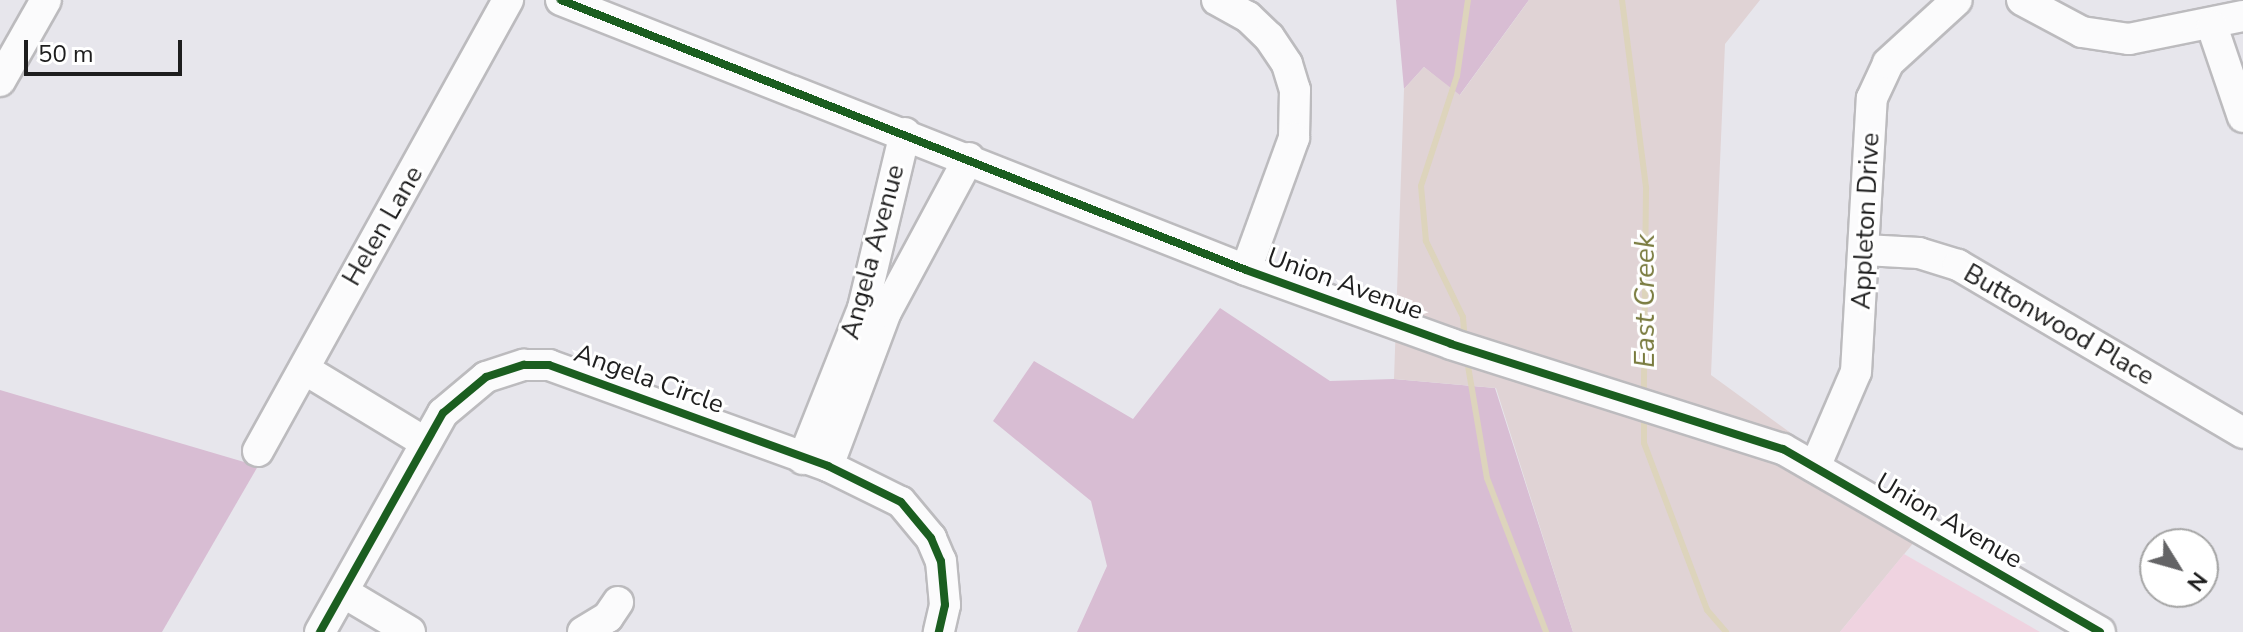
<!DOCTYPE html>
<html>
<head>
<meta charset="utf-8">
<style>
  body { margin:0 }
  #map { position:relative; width:2243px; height:632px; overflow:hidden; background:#e7e6ec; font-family:"Nunito Sans",sans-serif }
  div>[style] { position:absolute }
  .forest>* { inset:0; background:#d8bdd3 }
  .wetland>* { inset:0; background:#e0d3d5 }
  .park>* { inset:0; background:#efd3e0 }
  .stream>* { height:6px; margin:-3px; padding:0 3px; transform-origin:3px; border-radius:3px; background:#ddd4bc }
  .roads { filter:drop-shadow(2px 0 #bcbbbe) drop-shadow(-2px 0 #bcbbbe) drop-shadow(0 2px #bcbbbe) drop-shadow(0 -2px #bcbbbe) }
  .minor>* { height:30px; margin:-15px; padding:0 15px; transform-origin:15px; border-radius:15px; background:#fbfbfc }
  .cycleway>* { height:8px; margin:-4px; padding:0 4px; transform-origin:4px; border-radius:4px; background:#1b5e20 }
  span { translate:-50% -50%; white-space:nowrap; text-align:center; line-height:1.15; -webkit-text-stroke:6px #fff; paint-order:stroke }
  .street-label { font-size:26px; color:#1e1e1e }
  .water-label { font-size:28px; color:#787a3d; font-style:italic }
  .north { position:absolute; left:2139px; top:528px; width:80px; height:80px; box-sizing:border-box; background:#fff; border:2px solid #a5a5a5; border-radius:50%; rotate:127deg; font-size:22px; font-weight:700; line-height:32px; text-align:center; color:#1e1e1e }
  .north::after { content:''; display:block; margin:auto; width:28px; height:36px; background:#646466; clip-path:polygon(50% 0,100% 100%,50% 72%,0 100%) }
  .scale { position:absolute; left:24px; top:40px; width:158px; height:36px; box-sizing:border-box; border:4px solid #1e1e1e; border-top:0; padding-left:10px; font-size:24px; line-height:28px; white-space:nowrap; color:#1e1e1e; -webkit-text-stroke:6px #fff; paint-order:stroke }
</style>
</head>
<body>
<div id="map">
  <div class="forest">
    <i style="clip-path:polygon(1396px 0,1529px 0,1459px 96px,1424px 67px,1404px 89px)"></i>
    <i style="clip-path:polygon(1220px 308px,1330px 381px,1394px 379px,1495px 388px,1573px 632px,1077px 632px,1107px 566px,1091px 501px,993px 421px,1034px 361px,1133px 419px)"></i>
    <i style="clip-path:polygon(0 390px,258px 466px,162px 632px,0 632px)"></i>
  </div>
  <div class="wetland">
    <i style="clip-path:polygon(1529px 0,1760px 0,1725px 44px,1711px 375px,1924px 530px,1840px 632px,1573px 632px,1496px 388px,1394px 379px,1404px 89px,1424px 67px,1460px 95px)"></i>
  </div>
  <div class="park">
    <i style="clip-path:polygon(1904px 554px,2040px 632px,1840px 632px)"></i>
  </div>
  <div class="stream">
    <i style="left:1622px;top:0;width:190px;rotate:82.7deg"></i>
    <i style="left:1646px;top:188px;width:207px;rotate:90.6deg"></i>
    <i style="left:1465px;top:341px;width:24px;rotate:-95deg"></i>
    <i style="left:1463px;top:317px;width:85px;rotate:-116deg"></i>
    <i style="left:1426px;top:241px;width:55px;rotate:-95.2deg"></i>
    <i style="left:1421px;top:186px;width:116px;rotate:-71.9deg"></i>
    <i style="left:1457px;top:76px;width:77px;rotate:-81.8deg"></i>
    <i style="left:1467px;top:360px;width:120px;rotate:80.4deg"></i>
    <i style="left:1487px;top:478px;width:165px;rotate:69deg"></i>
    <i style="left:1644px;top:414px;width:29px;rotate:90deg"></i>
    <i style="left:1644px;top:443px;width:178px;rotate:69.3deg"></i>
    <i style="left:1707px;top:610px;width:29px;rotate:49deg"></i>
  </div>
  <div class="roads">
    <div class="minor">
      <i style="left:561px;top:0;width:736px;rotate:21.51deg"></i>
      <i style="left:1246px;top:270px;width:218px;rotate:19.8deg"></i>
      <i style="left:1451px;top:344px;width:348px;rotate:17.6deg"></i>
      <i style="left:1783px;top:449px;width:366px;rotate:30deg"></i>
      <i style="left:1217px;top:0;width:35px;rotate:29deg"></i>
      <i style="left:1248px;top:17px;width:29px;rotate:44deg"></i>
      <i style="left:1269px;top:37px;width:32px;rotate:56deg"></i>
      <i style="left:1287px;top:64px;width:27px;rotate:73deg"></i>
      <i style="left:1295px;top:90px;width:48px;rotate:91.2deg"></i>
      <i style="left:1294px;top:138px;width:140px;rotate:110deg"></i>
      <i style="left:2022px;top:0;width:68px;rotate:28.1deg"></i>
      <i style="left:2082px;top:32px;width:48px;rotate:8.5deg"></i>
      <i style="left:2129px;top:39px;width:116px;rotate:-11.4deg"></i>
      <i style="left:2212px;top:26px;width:96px;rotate:71.2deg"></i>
      <i style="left:0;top:81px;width:93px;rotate:-60.4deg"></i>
      <i style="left:1865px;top:250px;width:54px;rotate:3.2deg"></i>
      <i style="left:1919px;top:253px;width:41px;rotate:17.1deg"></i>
      <i style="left:1958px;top:265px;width:331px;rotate:30.5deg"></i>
      <i style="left:304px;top:369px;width:139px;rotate:31.2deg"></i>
      <i style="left:258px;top:451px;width:516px;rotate:-61deg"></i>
      <i style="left:803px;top:459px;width:162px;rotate:-68.3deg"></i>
      <i style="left:863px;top:308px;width:180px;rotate:-76.5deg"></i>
      <i style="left:828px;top:466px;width:165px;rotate:-69.4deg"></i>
      <i style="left:886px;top:312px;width:175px;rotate:-61.7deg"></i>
      <i style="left:1815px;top:467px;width:103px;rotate:-66.7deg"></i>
      <i style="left:1856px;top:372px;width:274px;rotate:-86.7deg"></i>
      <i style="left:1872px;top:98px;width:38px;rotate:-65deg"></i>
      <i style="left:1888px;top:63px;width:93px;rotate:-42.4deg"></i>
      <i style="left:343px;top:592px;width:78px;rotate:30.8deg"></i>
      <i style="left:320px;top:632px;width:251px;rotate:-60.7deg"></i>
      <i style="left:443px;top:413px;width:56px;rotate:-39.9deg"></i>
      <i style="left:486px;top:377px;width:40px;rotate:-18deg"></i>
      <i style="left:524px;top:365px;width:25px"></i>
      <i style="left:549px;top:365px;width:297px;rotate:19.9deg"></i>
      <i style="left:828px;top:466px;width:81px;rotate:26.3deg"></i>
      <i style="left:901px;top:502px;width:47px;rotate:50.2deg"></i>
      <i style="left:931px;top:538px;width:25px;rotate:67deg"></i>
      <i style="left:941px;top:561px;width:44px;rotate:84.8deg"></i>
      <i style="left:945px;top:605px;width:28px;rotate:103deg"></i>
      <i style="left:583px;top:632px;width:29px;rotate:-31deg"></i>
      <i style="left:608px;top:617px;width:18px;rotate:-56deg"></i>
    </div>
  </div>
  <div class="cycleway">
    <i style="left:561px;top:0;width:736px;rotate:21.51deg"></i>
    <i style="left:1246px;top:270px;width:218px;rotate:19.8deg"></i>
    <i style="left:1451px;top:344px;width:348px;rotate:17.6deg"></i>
    <i style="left:1783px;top:449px;width:366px;rotate:30deg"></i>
    <i style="left:320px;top:632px;width:251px;rotate:-60.7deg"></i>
    <i style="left:443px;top:413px;width:56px;rotate:-39.9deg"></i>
    <i style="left:486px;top:377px;width:40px;rotate:-18deg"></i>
    <i style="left:524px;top:365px;width:25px"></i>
    <i style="left:549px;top:365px;width:297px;rotate:19.9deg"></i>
    <i style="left:828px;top:466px;width:81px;rotate:26.3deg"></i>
    <i style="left:901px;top:502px;width:47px;rotate:50.2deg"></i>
    <i style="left:931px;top:538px;width:25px;rotate:67deg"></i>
    <i style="left:941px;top:561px;width:44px;rotate:84.8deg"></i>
    <i style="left:945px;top:605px;width:28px;rotate:103deg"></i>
  </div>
  <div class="street-label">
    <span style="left:1866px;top:221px;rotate:-87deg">Appleton Drive</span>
    <span style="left:383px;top:226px;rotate:-60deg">Helen Lane</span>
    <span style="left:873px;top:252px;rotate:-75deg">Angela Avenue</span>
    <span style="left:1345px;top:284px;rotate:20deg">Union Avenue</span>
    <span style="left:2059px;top:325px;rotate:30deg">Buttonwood Place</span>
    <span style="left:649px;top:379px;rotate:20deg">Angela Circle</span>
    <span style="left:1949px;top:521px;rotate:30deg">Union Avenue</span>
  </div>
  <div class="water-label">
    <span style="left:1645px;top:301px;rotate:-90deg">East Creek</span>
  </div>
  <div class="north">N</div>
  <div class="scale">50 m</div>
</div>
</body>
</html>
